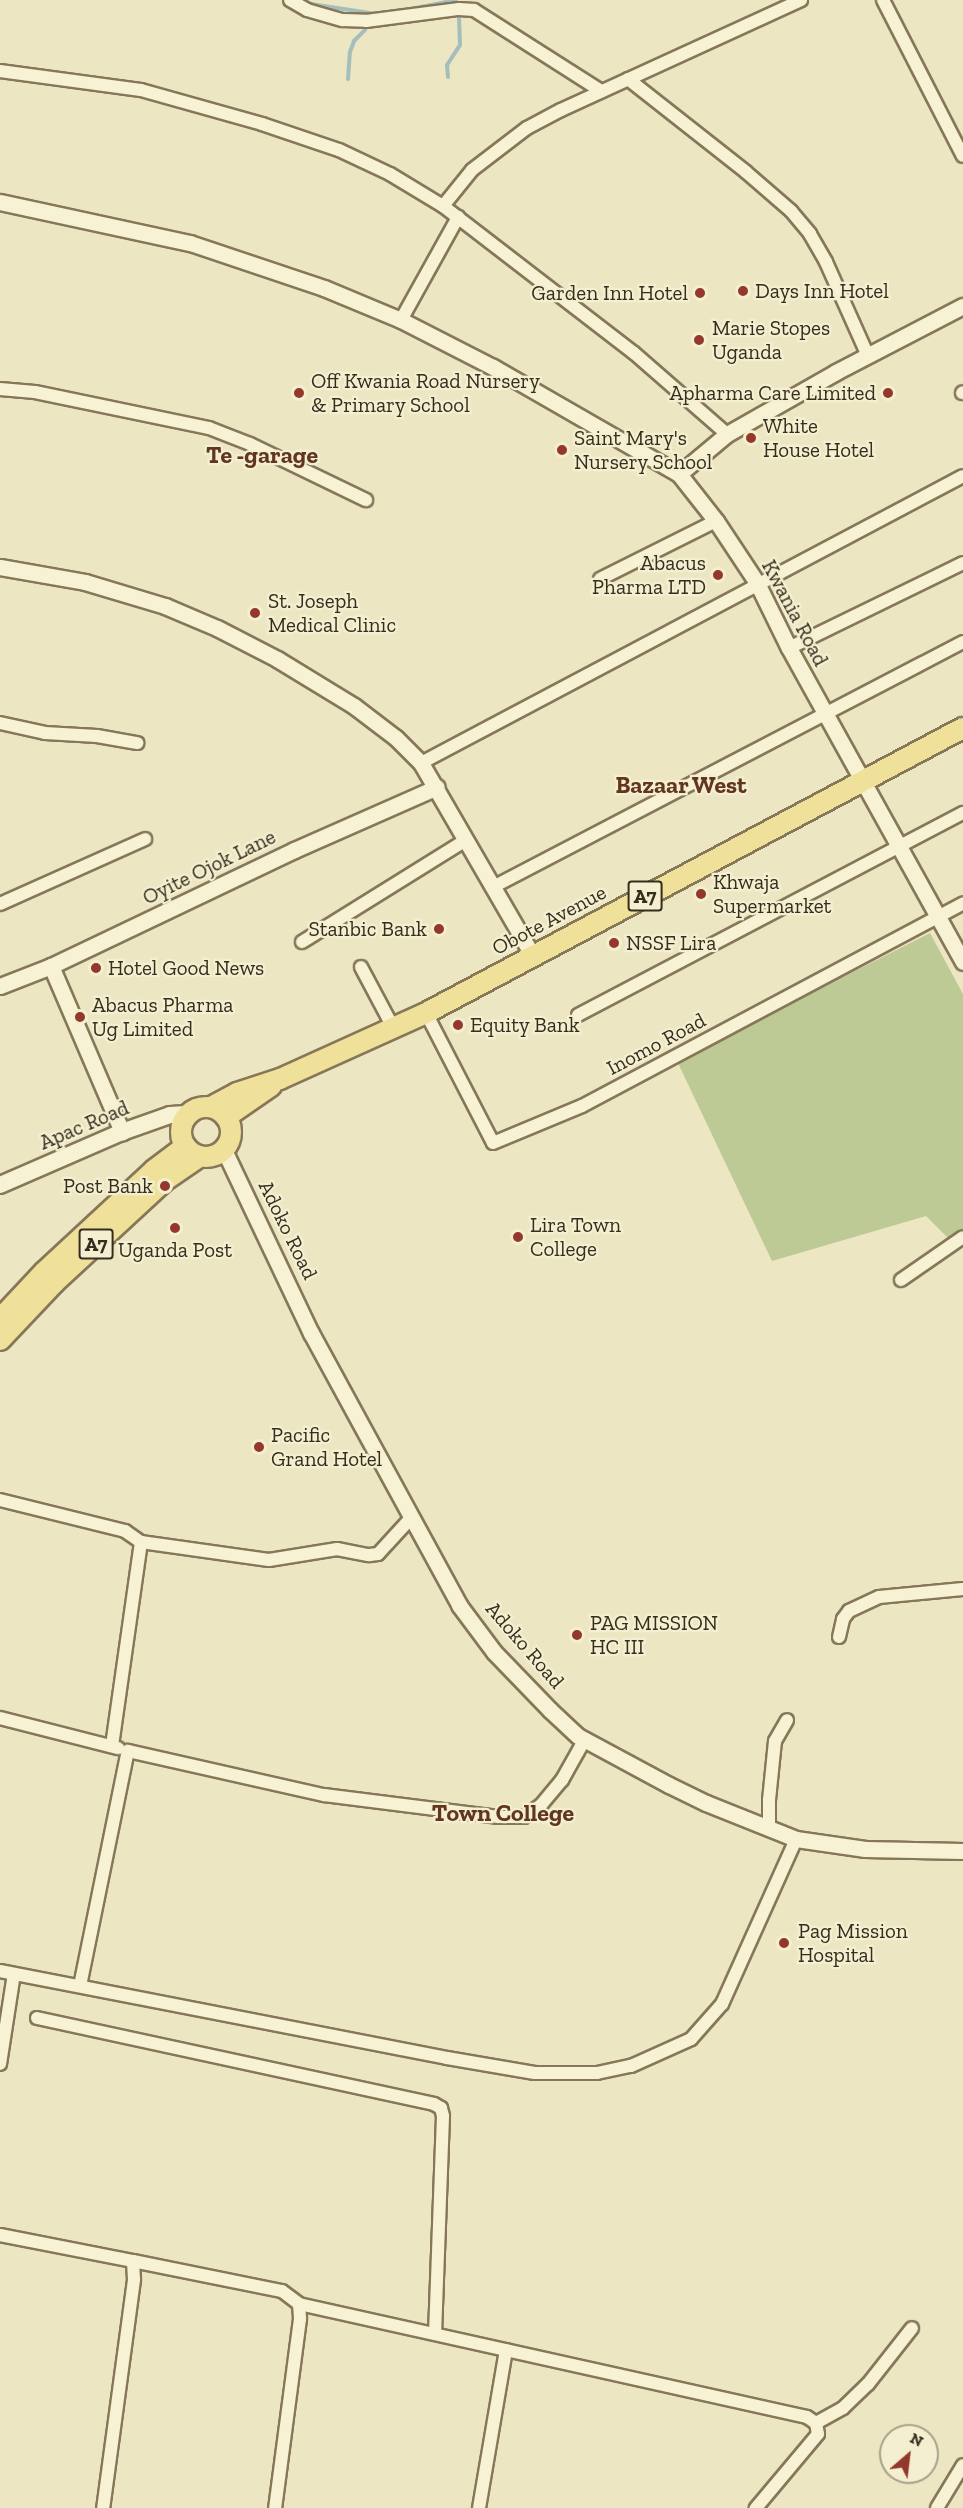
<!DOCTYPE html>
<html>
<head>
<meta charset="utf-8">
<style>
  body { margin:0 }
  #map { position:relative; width:963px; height:2508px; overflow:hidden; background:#ede6c2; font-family:"Zilla Slab",serif }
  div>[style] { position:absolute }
  .green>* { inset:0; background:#bdca96 }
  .stream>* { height:4px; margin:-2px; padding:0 2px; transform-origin:2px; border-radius:2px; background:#a4bfbb }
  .roads { filter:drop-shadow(2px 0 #867759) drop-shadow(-2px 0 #867759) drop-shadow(0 2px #867759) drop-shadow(0 -2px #867759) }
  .minor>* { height:12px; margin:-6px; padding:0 6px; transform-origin:6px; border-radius:6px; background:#f8f2d4 }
  .tertiary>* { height:15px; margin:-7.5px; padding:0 7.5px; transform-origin:7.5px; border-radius:7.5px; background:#f8f2d4 }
  .secondary>* { height:16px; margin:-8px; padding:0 8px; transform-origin:8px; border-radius:8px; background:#f8f2d4 }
  .primary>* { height:20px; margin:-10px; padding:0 10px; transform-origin:10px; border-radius:10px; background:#efe09a }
  .primary>.ring { margin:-10px; padding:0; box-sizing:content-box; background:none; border:20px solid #efe09a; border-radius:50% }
  .dots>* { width:16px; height:16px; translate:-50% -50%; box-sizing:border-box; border:3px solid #f4efd1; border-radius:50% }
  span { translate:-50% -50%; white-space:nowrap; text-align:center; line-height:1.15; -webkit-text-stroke:4.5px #f4efd1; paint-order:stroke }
  .shield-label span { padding:2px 4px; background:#f4efd1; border:2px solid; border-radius:4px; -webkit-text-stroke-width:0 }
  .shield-label { font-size:20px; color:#362d1d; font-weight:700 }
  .poi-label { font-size:21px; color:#362d1d }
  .left { translate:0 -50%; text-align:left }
  .right { translate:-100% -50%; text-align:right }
  .street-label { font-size:21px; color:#362d1d }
  .quarter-label { font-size:24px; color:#61351e; font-weight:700 }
  .north { position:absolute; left:879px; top:2424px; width:60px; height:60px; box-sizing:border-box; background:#f4efd1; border:2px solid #a8a189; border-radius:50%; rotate:28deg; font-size:16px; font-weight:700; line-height:24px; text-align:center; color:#362d1d }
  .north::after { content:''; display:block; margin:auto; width:21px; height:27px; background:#93382b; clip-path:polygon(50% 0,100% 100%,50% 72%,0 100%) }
</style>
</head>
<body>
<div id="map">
  <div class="green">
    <i style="clip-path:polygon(930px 933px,963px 994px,963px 1234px,952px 1242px,926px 1216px,772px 1261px,677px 1061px)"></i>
  </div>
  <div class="stream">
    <i style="left:311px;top:4px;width:66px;rotate:8.7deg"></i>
    <i style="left:401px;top:11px;width:56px;rotate:-11.3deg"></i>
    <i style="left:448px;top:77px;width:12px;rotate:-95deg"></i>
    <i style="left:447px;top:65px;width:24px;rotate:-57deg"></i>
    <i style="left:460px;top:45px;width:29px;rotate:-92deg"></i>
    <i style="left:348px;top:79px;width:27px;rotate:-86deg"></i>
    <i style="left:350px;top:52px;width:12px;rotate:-70deg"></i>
    <i style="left:354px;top:41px;width:16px;rotate:-45deg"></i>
  </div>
  <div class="roads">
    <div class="minor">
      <i style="left:290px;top:0;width:20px;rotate:30deg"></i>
      <i style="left:307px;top:10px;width:37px;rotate:16deg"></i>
      <i style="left:343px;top:20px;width:23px;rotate:2deg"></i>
      <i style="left:366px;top:21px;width:94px;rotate:-7.4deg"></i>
      <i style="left:459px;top:9px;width:15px;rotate:4deg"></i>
      <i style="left:474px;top:10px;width:151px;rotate:32.5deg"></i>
      <i style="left:883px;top:0;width:175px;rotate:62.9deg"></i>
      <i style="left:0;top:71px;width:142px;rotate:7.7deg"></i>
      <i style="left:141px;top:90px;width:126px;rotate:15.7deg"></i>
      <i style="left:262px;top:124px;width:81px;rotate:18.7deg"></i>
      <i style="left:339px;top:150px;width:56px;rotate:25.2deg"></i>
      <i style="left:390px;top:174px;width:62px;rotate:31.1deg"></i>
      <i style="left:443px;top:206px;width:241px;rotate:37.6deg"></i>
      <i style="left:634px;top:353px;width:123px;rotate:41.1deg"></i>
      <i style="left:628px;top:79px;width:150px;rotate:38.2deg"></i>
      <i style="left:746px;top:172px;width:60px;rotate:40.9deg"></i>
      <i style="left:791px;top:211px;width:30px;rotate:50deg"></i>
      <i style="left:810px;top:234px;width:32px;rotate:60deg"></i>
      <i style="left:826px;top:262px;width:103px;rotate:65.9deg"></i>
      <i style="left:443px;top:206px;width:46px;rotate:-51.1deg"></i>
      <i style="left:472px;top:170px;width:69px;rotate:-37.4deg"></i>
      <i style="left:527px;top:128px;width:38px;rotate:-28deg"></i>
      <i style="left:561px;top:110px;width:264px;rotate:-24.6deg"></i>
      <i style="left:401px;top:320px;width:118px;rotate:-61deg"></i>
      <i style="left:0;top:389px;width:35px;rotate:5deg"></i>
      <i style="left:35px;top:392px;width:178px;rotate:11.7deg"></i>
      <i style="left:209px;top:428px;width:44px;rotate:21.3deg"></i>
      <i style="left:250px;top:444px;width:129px;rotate:25.8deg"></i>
      <i style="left:962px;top:393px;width:1px;rotate:-45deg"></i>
      <i style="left:600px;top:579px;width:130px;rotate:-26.6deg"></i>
      <i style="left:789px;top:648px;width:194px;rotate:-26deg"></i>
      <i style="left:0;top:723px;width:46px;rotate:12.5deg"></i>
      <i style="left:45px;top:733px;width:52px;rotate:3.3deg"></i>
      <i style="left:97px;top:736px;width:41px;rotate:9.9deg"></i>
      <i style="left:421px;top:763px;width:613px;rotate:-27.9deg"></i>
      <i style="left:493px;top:887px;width:530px;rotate:-27.53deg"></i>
      <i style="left:0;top:904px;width:159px;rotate:-24.1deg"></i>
      <i style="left:302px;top:942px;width:193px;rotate:-31.9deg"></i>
      <i style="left:361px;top:967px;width:70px;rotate:62deg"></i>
      <i style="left:426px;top:1013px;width:146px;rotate:62.7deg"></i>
      <i style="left:493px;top:1143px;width:96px;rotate:-22.6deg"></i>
      <i style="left:582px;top:1106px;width:432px;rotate:-28deg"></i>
      <i style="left:578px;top:1015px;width:435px;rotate:-27.7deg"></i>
      <i style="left:901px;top:1280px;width:75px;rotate:-34.7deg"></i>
      <i style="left:0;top:1500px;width:129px;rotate:13.9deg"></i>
      <i style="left:125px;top:1531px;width:19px;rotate:35deg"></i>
      <i style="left:141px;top:1542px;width:206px;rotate:98.1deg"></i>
      <i style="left:141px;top:1542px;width:129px;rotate:8deg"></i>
      <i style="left:269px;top:1560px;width:69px;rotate:-9.2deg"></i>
      <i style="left:337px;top:1549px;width:33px;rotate:11deg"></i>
      <i style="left:369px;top:1555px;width:9px;rotate:-6deg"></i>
      <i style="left:378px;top:1554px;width:49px;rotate:-47.5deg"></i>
      <i style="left:839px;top:1637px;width:18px;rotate:-77deg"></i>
      <i style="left:843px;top:1619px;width:10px;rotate:-53deg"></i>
      <i style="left:849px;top:1611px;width:33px;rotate:-25deg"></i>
      <i style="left:879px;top:1597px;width:84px;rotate:-5.4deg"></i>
      <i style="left:0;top:1718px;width:122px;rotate:14.3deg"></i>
      <i style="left:769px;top:1829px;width:29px;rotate:-90deg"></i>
      <i style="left:769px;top:1800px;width:59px;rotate:-84.2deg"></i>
      <i style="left:775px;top:1741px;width:24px;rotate:-60deg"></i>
      <i style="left:0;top:1971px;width:455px;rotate:11deg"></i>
      <i style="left:447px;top:2058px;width:89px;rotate:9.7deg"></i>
      <i style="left:535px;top:2073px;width:62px"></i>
      <i style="left:597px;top:2073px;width:35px;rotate:-12deg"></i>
      <i style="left:631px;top:2066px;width:66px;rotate:-24.2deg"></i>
      <i style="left:691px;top:2039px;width:47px;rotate:-48.5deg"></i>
      <i style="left:722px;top:2004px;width:181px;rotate:-65.8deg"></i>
      <i style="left:80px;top:1986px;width:240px;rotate:-78.5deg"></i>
      <i style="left:128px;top:1751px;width:201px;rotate:12.7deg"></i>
      <i style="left:324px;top:1795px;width:176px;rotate:7.2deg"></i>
      <i style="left:499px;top:1817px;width:25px"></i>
      <i style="left:524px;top:1817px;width:21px;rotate:-35deg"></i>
      <i style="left:541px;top:1805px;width:33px;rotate:-50deg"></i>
      <i style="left:562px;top:1780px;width:47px;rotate:-60.7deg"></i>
      <i style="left:37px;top:2018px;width:406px;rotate:12.2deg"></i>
      <i style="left:434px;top:2104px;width:8px;rotate:30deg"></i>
      <i style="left:441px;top:2108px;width:8px;rotate:76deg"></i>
      <i style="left:443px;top:2116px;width:218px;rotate:92.1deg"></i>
      <i style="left:0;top:2064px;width:91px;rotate:-81.2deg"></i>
      <i style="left:0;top:2235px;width:136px;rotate:11.1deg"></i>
      <i style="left:133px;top:2261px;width:19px;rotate:87deg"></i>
      <i style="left:134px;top:2280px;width:230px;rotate:97.7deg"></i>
      <i style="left:133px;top:2261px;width:152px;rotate:11.4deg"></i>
      <i style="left:282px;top:2291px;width:21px;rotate:37deg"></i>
      <i style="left:299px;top:2304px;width:15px;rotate:86deg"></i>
      <i style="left:300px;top:2319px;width:191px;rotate:97.5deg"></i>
      <i style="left:299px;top:2304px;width:520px;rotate:12.54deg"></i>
      <i style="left:807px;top:2417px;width:11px;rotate:34deg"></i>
      <i style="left:816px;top:2423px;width:11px;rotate:80deg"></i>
      <i style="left:818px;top:2434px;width:97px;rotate:130deg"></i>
      <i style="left:816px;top:2423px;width:31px;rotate:-29deg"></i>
      <i style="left:843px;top:2408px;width:35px;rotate:-44deg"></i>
      <i style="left:868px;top:2384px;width:71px;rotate:-51.8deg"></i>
      <i style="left:479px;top:2508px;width:160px;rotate:-80.3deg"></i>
      <i style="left:937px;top:2508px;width:50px;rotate:-58.8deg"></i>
    </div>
    <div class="tertiary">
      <i style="left:0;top:202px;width:194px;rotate:12.2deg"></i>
      <i style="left:190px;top:243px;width:141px;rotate:18.6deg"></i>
      <i style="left:324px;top:288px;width:83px;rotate:22.6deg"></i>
      <i style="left:401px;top:320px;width:103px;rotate:27.1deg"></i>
      <i style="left:493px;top:367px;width:215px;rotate:29.9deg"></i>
      <i style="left:679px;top:474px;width:60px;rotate:51.8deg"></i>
      <i style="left:716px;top:521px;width:74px;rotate:56.5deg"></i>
      <i style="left:757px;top:583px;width:72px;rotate:63.8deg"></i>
      <i style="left:789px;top:648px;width:359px;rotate:61deg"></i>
      <i style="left:679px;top:474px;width:62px;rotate:-39.8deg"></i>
      <i style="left:727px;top:434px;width:125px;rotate:-29.6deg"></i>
      <i style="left:836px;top:372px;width:143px;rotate:-27.5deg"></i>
      <i style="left:0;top:567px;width:86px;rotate:10deg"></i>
      <i style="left:85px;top:582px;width:84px;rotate:16.7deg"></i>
      <i style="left:165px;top:606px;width:56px;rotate:22.9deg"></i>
      <i style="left:217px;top:628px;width:68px;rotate:27.3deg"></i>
      <i style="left:277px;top:659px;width:90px;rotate:31.4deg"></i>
      <i style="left:354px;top:706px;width:53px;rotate:37.3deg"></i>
      <i style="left:396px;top:738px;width:35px;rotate:45deg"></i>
      <i style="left:421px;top:763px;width:223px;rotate:59.9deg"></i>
      <i style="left:51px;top:966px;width:181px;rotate:66.8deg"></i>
      <i style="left:0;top:986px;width:55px;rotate:-21.4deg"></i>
      <i style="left:51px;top:966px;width:269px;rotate:-25.5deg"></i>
      <i style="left:294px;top:850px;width:156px;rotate:-23.8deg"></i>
      <i style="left:224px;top:1150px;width:203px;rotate:64.6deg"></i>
      <i style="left:311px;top:1333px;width:310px;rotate:61.4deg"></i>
      <i style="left:459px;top:1605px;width:59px;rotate:53.3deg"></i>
      <i style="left:494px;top:1652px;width:81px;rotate:46deg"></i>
      <i style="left:550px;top:1710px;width:38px;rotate:43deg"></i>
      <i style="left:578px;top:1736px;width:103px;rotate:28.3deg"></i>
      <i style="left:669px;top:1785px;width:41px;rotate:25.9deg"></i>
      <i style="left:706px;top:1803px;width:97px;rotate:21.8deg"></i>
      <i style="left:796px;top:1839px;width:70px;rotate:8.2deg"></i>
      <i style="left:865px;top:1849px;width:98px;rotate:1.2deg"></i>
    </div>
    <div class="secondary">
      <i style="left:0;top:1185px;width:133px;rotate:-23.5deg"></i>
      <i style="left:122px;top:1132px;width:51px;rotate:-19.5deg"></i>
      <i style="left:170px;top:1115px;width:17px;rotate:-3deg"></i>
    </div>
    <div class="primary">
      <i class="ring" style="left:181px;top:1107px;width:30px;height:30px"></i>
      <i style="left:211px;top:1107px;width:30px;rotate:-28deg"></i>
      <i style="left:237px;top:1093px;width:45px;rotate:-18deg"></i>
      <i style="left:280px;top:1079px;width:160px;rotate:-24.3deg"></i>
      <i style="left:426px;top:1013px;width:608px;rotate:-27.96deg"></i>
      <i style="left:226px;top:1117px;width:55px;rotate:-34.6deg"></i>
      <i style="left:0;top:1319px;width:64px;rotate:-46.9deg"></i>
      <i style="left:44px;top:1272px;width:150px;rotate:-42.8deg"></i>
      <i style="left:154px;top:1170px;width:39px;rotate:-37deg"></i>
      <i style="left:0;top:1340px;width:79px;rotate:-46.5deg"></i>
      <i style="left:54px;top:1283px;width:150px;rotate:-42.8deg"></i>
      <i style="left:164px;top:1181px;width:42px;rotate:-34.4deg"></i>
    </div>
  </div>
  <div class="dots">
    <i style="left:743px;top:291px;background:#93382b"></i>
    <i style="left:700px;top:293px;background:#93382b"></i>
    <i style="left:699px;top:340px;background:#93382b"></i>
    <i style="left:299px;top:393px;background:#93382b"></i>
    <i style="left:888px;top:393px;background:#93382b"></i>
    <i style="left:751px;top:438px;background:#93382b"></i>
    <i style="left:562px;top:450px;background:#93382b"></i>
    <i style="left:718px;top:575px;background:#93382b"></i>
    <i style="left:255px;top:613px;background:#93382b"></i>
    <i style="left:701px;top:894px;background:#93382b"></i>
    <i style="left:439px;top:929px;background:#93382b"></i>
    <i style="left:614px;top:943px;background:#93382b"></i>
    <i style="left:96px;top:968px;background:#93382b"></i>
    <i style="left:80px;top:1017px;background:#93382b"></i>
    <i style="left:458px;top:1025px;background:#93382b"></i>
    <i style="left:165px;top:1186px;background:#93382b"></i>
    <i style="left:175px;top:1228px;background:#93382b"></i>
    <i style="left:518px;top:1237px;background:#93382b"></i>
    <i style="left:259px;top:1447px;background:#93382b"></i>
    <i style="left:577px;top:1635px;background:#93382b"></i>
    <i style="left:784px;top:1943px;background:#93382b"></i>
  </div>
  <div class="shield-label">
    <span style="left:645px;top:896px">A7</span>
    <span style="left:96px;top:1244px">A7</span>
  </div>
  <div class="poi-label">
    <span class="left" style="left:755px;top:291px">Days Inn Hotel</span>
    <span class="right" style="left:688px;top:293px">Garden Inn Hotel</span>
    <span class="left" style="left:712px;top:340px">Marie Stopes<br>Uganda</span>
    <span class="left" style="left:311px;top:393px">Off Kwania Road Nursery<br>&amp; Primary School</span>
    <span class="right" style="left:876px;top:393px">Apharma Care Limited</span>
    <span class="left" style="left:763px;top:438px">White<br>House Hotel</span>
    <span class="left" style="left:574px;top:450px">Saint Mary's<br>Nursery School</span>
    <span class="right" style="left:706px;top:575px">Abacus<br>Pharma LTD</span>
    <span class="left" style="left:268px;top:613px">St. Joseph<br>Medical Clinic</span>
    <span class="left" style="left:713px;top:894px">Khwaja<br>Supermarket</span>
    <span class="right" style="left:427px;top:929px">Stanbic Bank</span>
    <span class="left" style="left:626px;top:943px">NSSF Lira</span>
    <span class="left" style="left:108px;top:968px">Hotel Good News</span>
    <span class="left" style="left:92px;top:1017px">Abacus Pharma<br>Ug Limited</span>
    <span class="left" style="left:470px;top:1025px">Equity Bank</span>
    <span class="right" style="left:153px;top:1186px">Post Bank</span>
    <span class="left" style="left:530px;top:1237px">Lira Town<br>College</span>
    <span style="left:175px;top:1250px">Uganda Post</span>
    <span class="left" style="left:271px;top:1447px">Pacific<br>Grand Hotel</span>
    <span class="left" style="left:590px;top:1635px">PAG MISSION<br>HC III</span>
    <span class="left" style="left:798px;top:1943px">Pag Mission<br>Hospital</span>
  </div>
  <div class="street-label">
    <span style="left:795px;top:613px;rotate:62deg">Kwania Road</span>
    <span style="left:209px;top:867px;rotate:-26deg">Oyite Ojok Lane</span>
    <span style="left:549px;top:920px;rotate:-28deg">Obote Avenue</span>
    <span style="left:656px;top:1044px;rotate:-28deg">Inomo Road</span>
    <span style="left:84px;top:1125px;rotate:-23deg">Apac Road</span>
    <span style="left:288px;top:1230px;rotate:64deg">Adoko Road</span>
    <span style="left:525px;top:1645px;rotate:49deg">Adoko Road</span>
  </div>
  <div class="quarter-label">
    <span style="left:262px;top:455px">Te -garage</span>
    <span style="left:681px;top:785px">Bazaar West</span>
    <span style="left:503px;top:1813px">Town College</span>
  </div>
  <div class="north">N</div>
</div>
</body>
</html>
